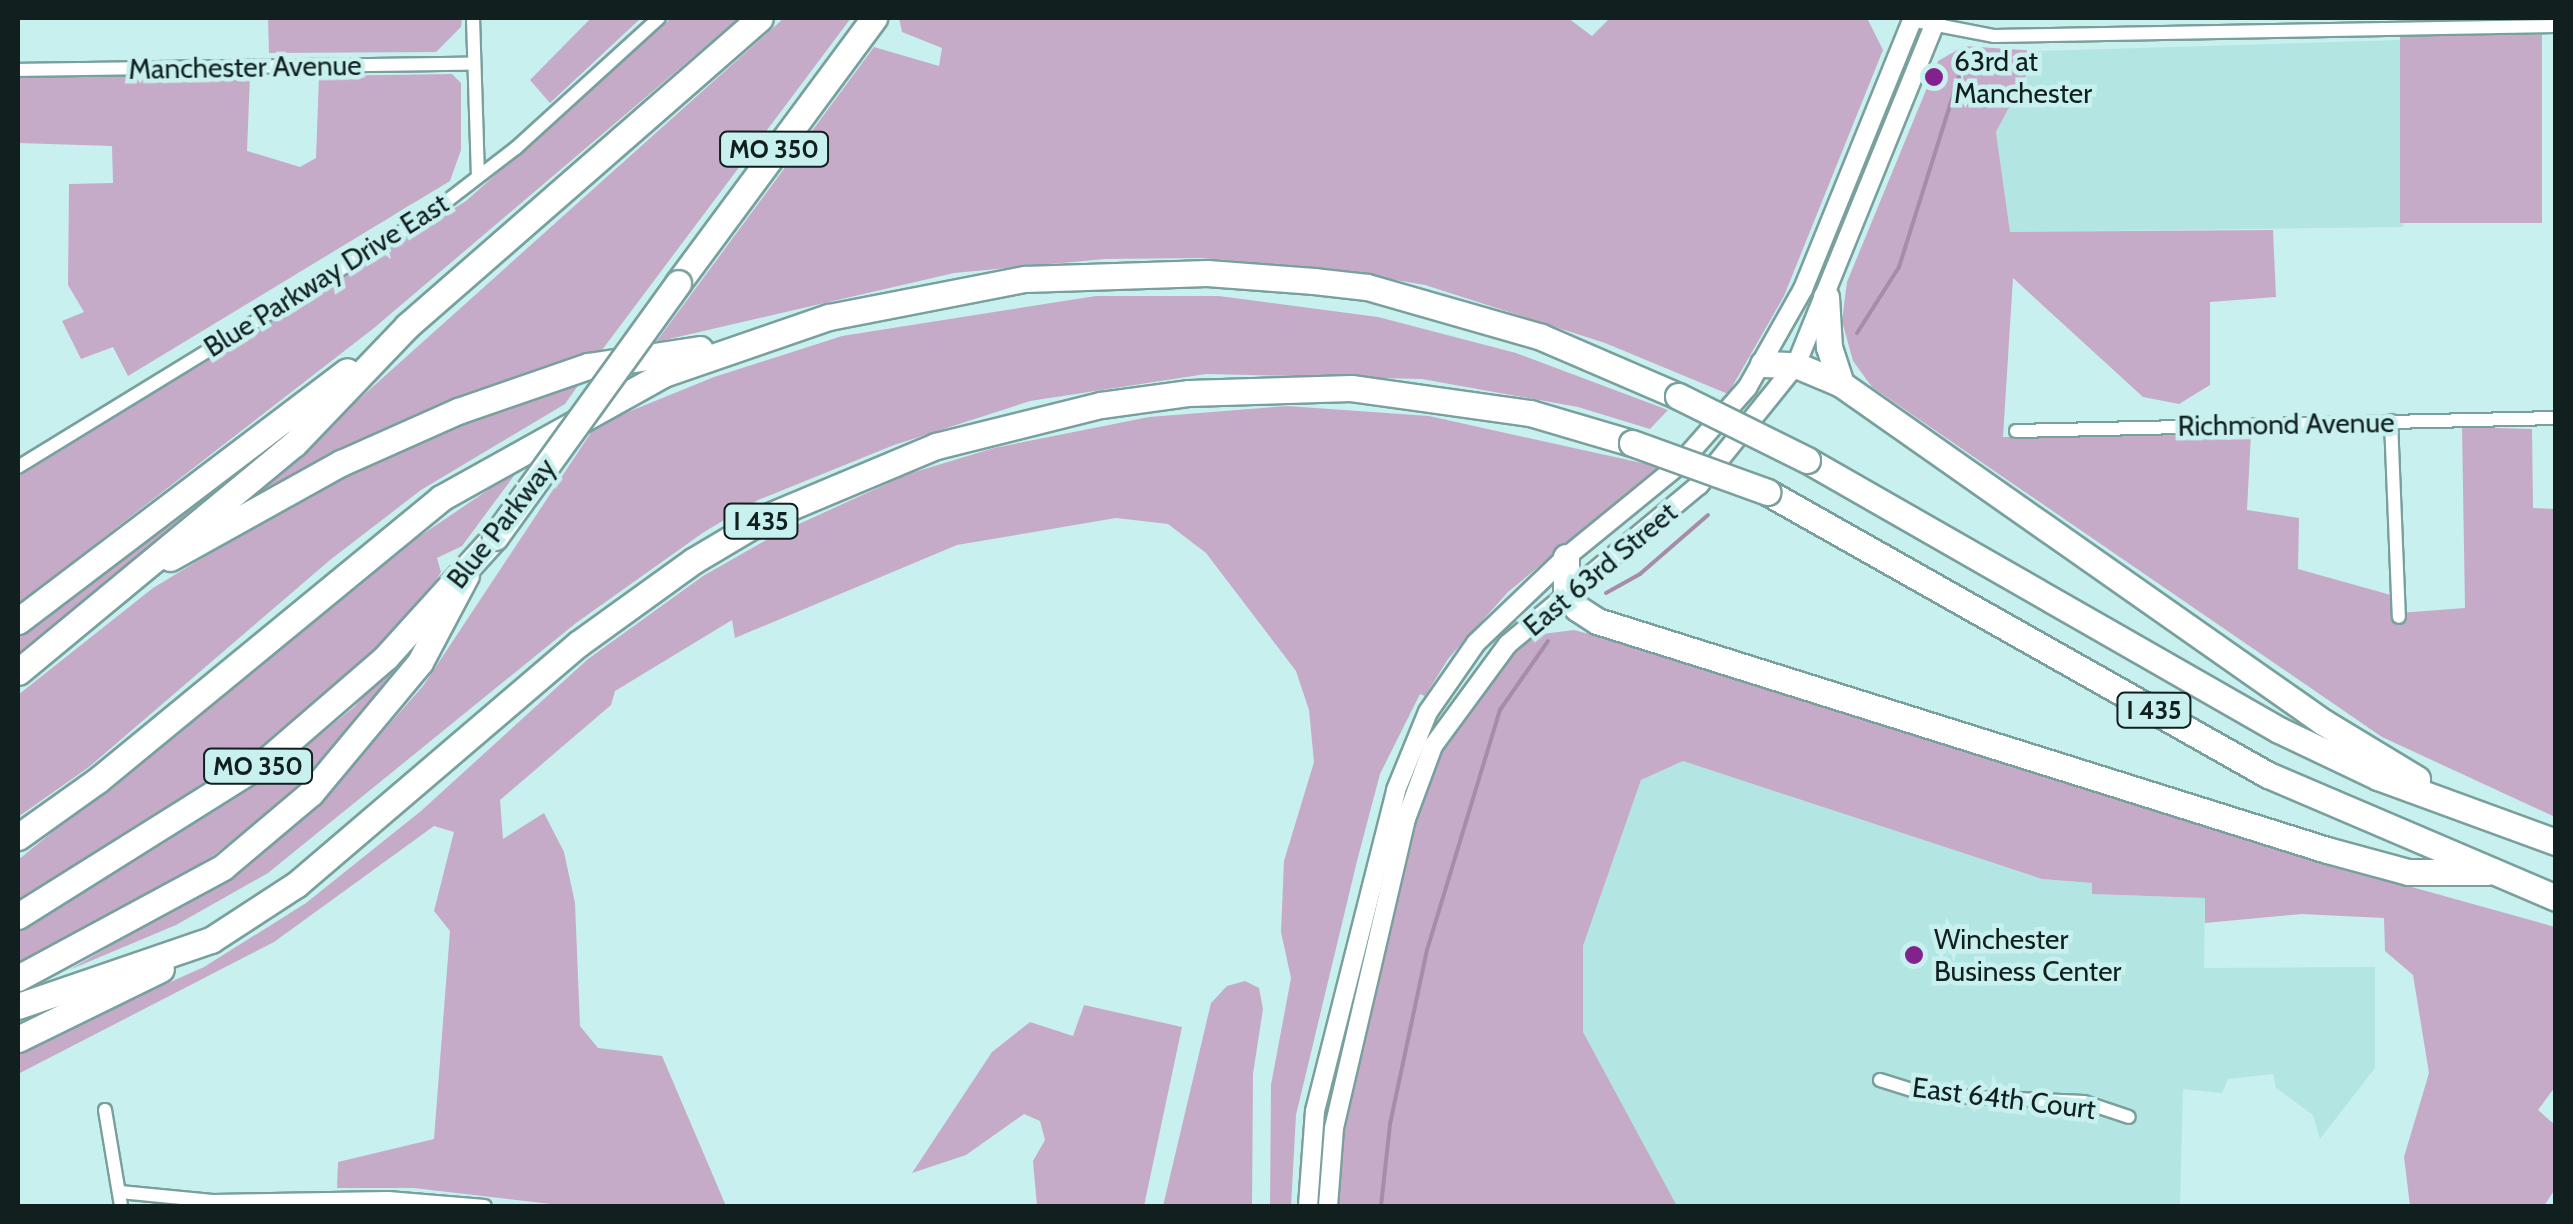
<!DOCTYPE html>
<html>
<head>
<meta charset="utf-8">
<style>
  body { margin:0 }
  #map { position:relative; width:2573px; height:1224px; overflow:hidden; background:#c8f0ee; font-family:Cabin,sans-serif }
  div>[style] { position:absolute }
  .built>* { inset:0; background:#b3e6e3 }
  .green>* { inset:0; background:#c6abc8; transform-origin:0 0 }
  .stream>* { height:4px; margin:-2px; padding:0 2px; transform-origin:2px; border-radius:2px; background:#a68ca9 }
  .roads { filter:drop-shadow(2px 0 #79a09d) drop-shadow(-2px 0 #79a09d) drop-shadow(0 2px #79a09d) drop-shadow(0 -2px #79a09d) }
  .street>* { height:12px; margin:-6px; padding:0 6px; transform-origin:6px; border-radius:6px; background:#fff }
  .secondary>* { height:18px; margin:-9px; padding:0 9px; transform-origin:9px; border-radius:9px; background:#fff }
  .highway>* { height:25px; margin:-12.5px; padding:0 12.5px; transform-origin:12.5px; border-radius:12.5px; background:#fff }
  .bridges { filter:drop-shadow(2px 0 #79a09d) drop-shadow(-2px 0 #79a09d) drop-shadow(0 2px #79a09d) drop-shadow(0 -2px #79a09d) }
  .highway-bridge>* { height:25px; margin:-12.5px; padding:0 12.5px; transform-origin:12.5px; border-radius:12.5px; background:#fff }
  .dots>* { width:28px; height:28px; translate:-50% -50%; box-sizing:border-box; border:5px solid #c8f0ee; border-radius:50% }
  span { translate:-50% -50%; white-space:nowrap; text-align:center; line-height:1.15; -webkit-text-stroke:9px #c8f0ee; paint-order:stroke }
  .shield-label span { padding:2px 8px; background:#c8f0ee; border:2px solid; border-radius:8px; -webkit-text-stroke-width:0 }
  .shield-label { font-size:25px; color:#11201f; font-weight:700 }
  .poi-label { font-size:28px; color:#11201f }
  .left { translate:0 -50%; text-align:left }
  .street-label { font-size:28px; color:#11201f }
  .frame { position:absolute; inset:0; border:20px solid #11201f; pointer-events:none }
</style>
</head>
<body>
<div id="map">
  <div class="built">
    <i style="clip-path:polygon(2400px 40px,2403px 227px,2010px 232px,1996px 132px,2039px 51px)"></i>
    <i style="clip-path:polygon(1683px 761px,2042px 879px,2092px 883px,2093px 894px,2205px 898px,2204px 968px,2375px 967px,2375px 1068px,2320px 1139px,2313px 1115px,2276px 1088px,2273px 1074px,2228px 1079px,2222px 1093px,2183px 1089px,2180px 1206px,1677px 1206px,1583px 1032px,1583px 946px,1641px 780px)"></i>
  </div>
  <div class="green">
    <i style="clip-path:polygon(268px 18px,462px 18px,461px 27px,436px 52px,269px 53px)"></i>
    <i style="clip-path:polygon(591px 18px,641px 18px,550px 103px,530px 80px)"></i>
    <i style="clip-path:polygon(671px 18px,739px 18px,374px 328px,18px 604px,18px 477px,466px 201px)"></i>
    <i style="clip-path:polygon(784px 18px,851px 18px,599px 354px,233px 512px)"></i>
    <i style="clip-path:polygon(899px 18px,1568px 18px,1592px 36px,1610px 18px,1867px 18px,1883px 50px,1784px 296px,1728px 394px,1605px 343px,1425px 285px,1331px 269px,1200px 258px,1105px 259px,954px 273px,656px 342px,874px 47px,939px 66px,942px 48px,902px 32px)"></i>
    <i style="left:2542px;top:35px;width:188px;height:142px;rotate:90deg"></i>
    <i style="clip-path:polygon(1964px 46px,2039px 51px,1996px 132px,2010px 232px,2273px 230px,2276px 297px,2210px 302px,2210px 385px,2179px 404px,2143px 397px,2013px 278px,2003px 437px,2251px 434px,2247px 510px,2299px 518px,2298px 569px,2398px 597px,2399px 613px,2465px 608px,2462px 427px,2532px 429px,2533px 508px,2555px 509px,2555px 817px,2382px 737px,1872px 387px,1853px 361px,1842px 321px,1847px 282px,1938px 61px)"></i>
    <i style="clip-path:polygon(452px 74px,461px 83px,461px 150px,450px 181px,128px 376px,113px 347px,81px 359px,62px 321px,84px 312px,68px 285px,69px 184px,113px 183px,112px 146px,18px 143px,18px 77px,250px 75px,247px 151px,300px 167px,316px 158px,319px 76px)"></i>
    <i style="clip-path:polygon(1096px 296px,1219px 296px,1378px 317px,1516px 353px,1668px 410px,1650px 429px,1578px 407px,1422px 379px,1206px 374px,1030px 401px,894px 445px,758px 500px,704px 532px,576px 623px,268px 873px,176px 925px,69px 970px,245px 868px,330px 791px,423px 686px,596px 425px,714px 377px,842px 336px)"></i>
    <i style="clip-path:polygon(582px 380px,565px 404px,421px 490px,330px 560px,89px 767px,18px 817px,18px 695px,153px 588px,344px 472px,472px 417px)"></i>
    <i style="clip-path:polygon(1287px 406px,1429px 416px,1660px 467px,1508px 592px,1448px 659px,1425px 696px,1420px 694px,1380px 774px,1357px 861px,1296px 1115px,1291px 1206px,1270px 1206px,1271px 1085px,1291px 978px,1281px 932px,1284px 861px,1314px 762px,1309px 710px,1296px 671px,1206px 553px,1168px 524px,1116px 518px,957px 545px,735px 638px,732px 620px,615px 691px,611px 705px,500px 800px,503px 839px,544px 813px,564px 852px,575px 903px,580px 1026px,598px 1048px,662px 1056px,726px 1206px,568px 1206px,414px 1188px,337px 1188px,338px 1162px,434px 1139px,450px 931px,434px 911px,454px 832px,434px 826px,274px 942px,18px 1074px,18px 1050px,204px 967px,306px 903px,421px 811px,588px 659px,703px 576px,775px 535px,908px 474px,994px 448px,1149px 417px)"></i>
    <i style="clip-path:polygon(305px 411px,286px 436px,189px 519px,18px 655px,18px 635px)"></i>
    <i style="clip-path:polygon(519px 469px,462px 546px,437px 558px,441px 572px,424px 601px,369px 660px,277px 741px,18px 901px,18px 860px,392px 555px)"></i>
    <i style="clip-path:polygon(427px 630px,302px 787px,187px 876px,18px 971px,18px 926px,283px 765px,354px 707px)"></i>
    <i style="clip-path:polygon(1574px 630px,1713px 668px,2322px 862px,2555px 927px,2555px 1087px,2538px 1110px,2555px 1125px,2555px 1189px,2544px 1206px,2410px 1206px,2404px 1157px,2429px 1073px,2413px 975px,2385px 951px,2384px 918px,2301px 914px,2205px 923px,2205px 898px,2092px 894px,2092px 883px,2042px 879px,1683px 761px,1641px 780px,1583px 946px,1583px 1032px,1677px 1206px,1338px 1206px,1339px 1153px,1375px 987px,1423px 794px,1443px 743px,1516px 647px,1542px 634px)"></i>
    <i style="clip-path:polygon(1245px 981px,1259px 988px,1263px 1009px,1253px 1074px,1252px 1206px,1163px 1206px,1211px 1003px,1227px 986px)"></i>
    <i style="clip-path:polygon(1084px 1005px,1182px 1027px,1144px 1206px,1037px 1206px,1033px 1161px,1045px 1140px,1040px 1121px,1024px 1114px,966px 1155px,912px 1173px,992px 1052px,1030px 1022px,1073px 1036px)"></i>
  </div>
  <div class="stream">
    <i style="left:1857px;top:333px;width:78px;rotate:-57.5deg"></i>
    <i style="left:1899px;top:267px;width:202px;rotate:-72.5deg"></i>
    <i style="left:1606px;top:593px;width:39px;rotate:-29deg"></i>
    <i style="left:1640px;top:574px;width:90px;rotate:-40.9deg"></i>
    <i style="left:1381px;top:1206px;width:82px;rotate:-83.7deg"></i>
    <i style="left:1390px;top:1124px;width:178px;rotate:-78deg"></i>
    <i style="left:1427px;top:950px;width:251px;rotate:-73.1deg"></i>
    <i style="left:1500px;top:710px;width:84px;rotate:-55.2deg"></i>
  </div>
  <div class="roads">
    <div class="street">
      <i style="left:473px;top:18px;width:158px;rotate:88.2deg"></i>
      <i style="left:1911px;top:20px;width:85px;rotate:10.9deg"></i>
      <i style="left:1994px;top:36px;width:562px;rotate:-1.02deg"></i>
      <i style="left:18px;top:70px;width:454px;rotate:-0.8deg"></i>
      <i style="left:2391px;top:421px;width:196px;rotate:87.7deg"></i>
      <i style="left:2016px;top:431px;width:540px;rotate:-1.38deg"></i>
      <i style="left:18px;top:467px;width:479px;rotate:-31.5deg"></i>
      <i style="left:426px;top:217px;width:113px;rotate:-37.5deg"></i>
      <i style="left:516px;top:148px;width:193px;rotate:-42.3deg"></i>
      <i style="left:1880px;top:1080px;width:50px;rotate:17.4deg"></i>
      <i style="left:1928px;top:1095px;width:156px;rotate:2.6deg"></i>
      <i style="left:2084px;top:1102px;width:47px;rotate:18.4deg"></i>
      <i style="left:105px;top:1110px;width:97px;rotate:80.5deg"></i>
      <i style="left:120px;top:1192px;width:93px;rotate:5.5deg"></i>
      <i style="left:213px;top:1201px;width:175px;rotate:-1deg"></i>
      <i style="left:388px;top:1198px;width:97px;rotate:4.7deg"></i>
    </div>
    <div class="secondary">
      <i style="left:1308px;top:1206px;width:95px;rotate:-85.8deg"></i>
      <i style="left:1315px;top:1111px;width:331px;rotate:-75.8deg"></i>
      <i style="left:1396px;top:790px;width:84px;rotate:-67.7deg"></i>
      <i style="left:1428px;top:712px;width:84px;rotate:-55.2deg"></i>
      <i style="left:1476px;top:643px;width:124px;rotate:-43.7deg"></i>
      <i style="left:1566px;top:557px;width:146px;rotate:-39.2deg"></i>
      <i style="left:1679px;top:465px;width:103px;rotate:-48.6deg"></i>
      <i style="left:1747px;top:388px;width:114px;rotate:-60.5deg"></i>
      <i style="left:1803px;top:289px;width:292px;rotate:-67.9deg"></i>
      <i style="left:1328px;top:1206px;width:78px;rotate:-85.6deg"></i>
      <i style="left:1334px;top:1128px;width:317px;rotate:-76.9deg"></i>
      <i style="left:1406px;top:819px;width:78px;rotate:-69.7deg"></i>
      <i style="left:1433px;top:746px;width:127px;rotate:-53.7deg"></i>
      <i style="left:1508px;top:644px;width:249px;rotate:-39.8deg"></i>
      <i style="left:1699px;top:485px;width:154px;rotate:-51.1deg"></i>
      <i style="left:1796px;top:365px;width:375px;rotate:-67.9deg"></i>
    </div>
    <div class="highway">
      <i style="left:678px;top:283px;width:330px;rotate:-53.5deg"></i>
      <i style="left:1826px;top:297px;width:50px;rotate:86.6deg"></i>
      <i style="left:1829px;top:347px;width:39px;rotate:72deg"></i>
      <i style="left:1763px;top:364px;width:33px;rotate:2deg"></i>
      <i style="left:1796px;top:365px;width:49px;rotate:22.9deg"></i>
      <i style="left:1841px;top:384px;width:589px;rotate:35.04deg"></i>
      <i style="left:2323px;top:722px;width:110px;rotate:31.2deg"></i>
      <i style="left:1807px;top:460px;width:544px;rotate:29.77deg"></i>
      <i style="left:2279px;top:730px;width:110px;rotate:25.4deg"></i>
      <i style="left:2378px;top:777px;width:189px;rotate:20.1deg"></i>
      <i style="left:1767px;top:492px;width:575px;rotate:29.46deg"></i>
      <i style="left:2268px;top:775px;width:313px;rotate:23.1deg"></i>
      <i style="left:1566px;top:557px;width:34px;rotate:90deg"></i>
      <i style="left:1566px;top:591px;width:20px;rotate:57deg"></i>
      <i style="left:1577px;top:608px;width:24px;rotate:33deg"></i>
      <i style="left:1597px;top:621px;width:765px;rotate:17.42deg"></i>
      <i style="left:2327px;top:850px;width:84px;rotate:15.2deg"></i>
      <i style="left:2408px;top:872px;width:79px"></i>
      <i style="left:170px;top:558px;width:196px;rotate:-29.1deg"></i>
      <i style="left:341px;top:463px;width:128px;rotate:-24deg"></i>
      <i style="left:458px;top:411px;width:138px;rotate:-19.1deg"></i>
      <i style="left:588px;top:366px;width:113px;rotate:-8.6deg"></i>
      <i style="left:18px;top:621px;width:413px;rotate:-37.2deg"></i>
      <i style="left:18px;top:672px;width:358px;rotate:-39.6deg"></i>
      <i style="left:294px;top:444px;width:163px;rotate:-46.2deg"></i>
      <i style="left:407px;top:326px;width:468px;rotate:-41.1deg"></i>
      <i style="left:18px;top:837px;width:98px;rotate:-35.5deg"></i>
      <i style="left:98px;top:780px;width:444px;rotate:-39.4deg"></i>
      <i style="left:441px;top:498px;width:257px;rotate:-29.1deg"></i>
      <i style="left:666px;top:373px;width:172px;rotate:-19deg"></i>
      <i style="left:829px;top:317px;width:200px;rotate:-11deg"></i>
      <i style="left:1025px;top:279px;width:182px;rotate:-1.9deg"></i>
      <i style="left:1207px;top:273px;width:107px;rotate:4.3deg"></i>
      <i style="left:1314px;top:281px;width:53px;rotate:6.5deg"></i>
      <i style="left:1367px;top:287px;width:181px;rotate:16deg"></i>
      <i style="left:1541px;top:337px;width:149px;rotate:23.3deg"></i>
      <i style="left:18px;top:916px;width:295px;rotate:-32.1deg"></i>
      <i style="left:268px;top:759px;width:156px;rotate:-40.8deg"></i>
      <i style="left:386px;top:657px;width:162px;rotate:-47.8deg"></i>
      <i style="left:18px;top:978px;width:233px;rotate:-28.4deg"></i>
      <i style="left:223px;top:867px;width:115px;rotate:-40.1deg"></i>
      <i style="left:311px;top:793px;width:170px;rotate:-50.2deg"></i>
      <i style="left:420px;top:662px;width:98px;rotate:-62.1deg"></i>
      <i style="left:18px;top:1006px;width:204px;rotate:-18.9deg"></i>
      <i style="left:211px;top:940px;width:103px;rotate:-33.1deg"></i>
      <i style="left:297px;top:884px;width:370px;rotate:-40.5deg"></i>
      <i style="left:578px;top:644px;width:142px;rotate:-35.8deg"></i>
      <i style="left:693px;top:561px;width:86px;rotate:-30.7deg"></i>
      <i style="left:767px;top:517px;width:183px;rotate:-22.8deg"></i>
      <i style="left:936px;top:446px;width:170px;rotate:-14deg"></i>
      <i style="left:1101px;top:405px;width:89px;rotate:-7.8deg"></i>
      <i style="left:1189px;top:393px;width:162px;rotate:-1.8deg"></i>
      <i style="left:1351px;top:388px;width:181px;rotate:8deg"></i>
      <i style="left:1530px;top:413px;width:106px;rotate:16.4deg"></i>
      <i style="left:18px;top:1039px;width:159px;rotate:-26.1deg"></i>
    </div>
  </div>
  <div class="bridges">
    <div class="highway-bridge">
      <i style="left:1678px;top:396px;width:144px;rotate:26.4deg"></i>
      <i style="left:1632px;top:443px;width:144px;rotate:19.9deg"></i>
      <i style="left:495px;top:537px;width:313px;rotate:-54.2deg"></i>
    </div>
  </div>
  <div class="dots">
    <i style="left:1934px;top:77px;background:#82228d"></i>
    <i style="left:1914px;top:955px;background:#82228d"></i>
  </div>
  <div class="shield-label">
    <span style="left:774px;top:149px">MO 350</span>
    <span style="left:761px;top:521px">I 435</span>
    <span style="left:2154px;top:710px">I 435</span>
    <span style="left:258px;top:766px">MO 350</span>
  </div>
  <div class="poi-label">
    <span class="left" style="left:1954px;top:77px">63rd at<br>Manchester</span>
    <span class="left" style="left:1934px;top:955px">Winchester<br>Business Center</span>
  </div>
  <div class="street-label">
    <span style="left:245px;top:67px;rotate:-1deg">Manchester Avenue</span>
    <span style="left:326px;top:275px;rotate:-32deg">Blue Parkway Drive East</span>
    <span style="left:2286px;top:424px;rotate:-1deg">Richmond Avenue</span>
    <span style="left:501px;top:523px;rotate:-52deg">Blue Parkway</span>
    <span style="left:1600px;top:569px;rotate:-40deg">East 63rd Street</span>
    <span style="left:2004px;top:1098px;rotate:7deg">East 64th Court</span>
  </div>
  <div class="frame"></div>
</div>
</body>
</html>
